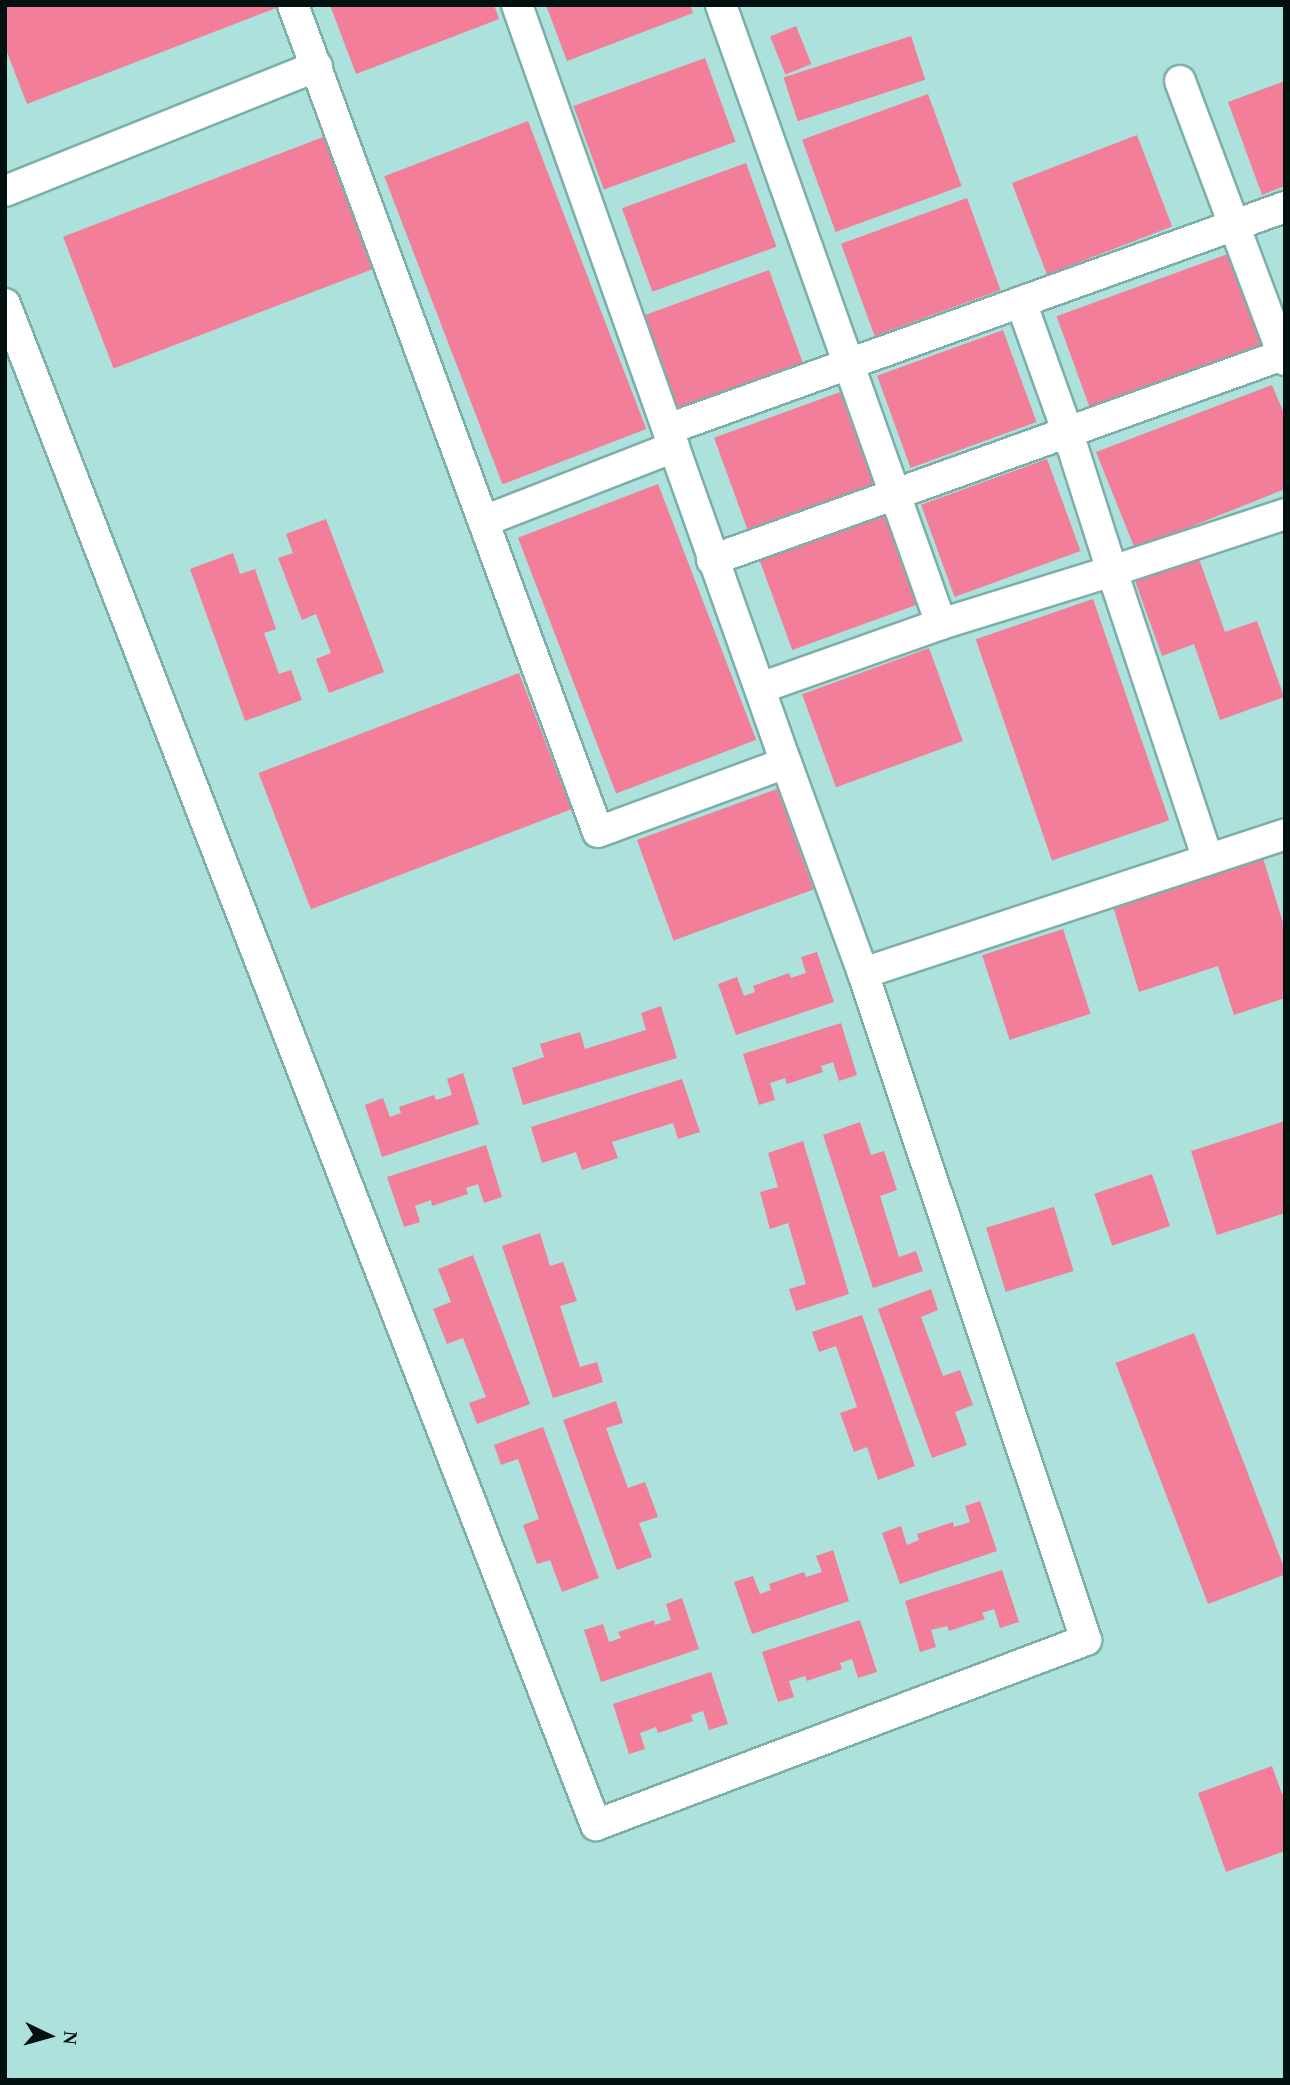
<!DOCTYPE html>
<html>
<head>
<meta charset="utf-8">
<style>
  body { margin:0 }
  #map { position:relative; width:1290px; height:2085px; overflow:hidden; background:#ade1db; font-family:Georgia,serif }
  div>[style] { position:absolute }
  .building>* { inset:0; background:#f27e99; transform-origin:0 0 }
  .roads { filter:drop-shadow(2px 0 #7cafa9) drop-shadow(-2px 0 #7cafa9) drop-shadow(0 2px #7cafa9) drop-shadow(0 -2px #7cafa9) }
  .minor>* { height:30px; margin:-15px; padding:0 15px; transform-origin:15px; border-radius:15px; background:#fff }
  span { translate:-50% -50%; white-space:nowrap; text-align:center; line-height:1.15; -webkit-text-stroke:5px #ade1db; paint-order:stroke }
  .frame { position:absolute; inset:0; border:7px solid #00110f; pointer-events:none }
  .north { position:absolute; left:14px; top:2001px; width:70px; height:70px; -webkit-text-stroke:5px #ade1db; paint-order:stroke; rotate:95deg; font-size:19px; font-weight:700; line-height:28px; text-align:center; color:#00110f }
  .north::after { content:''; display:block; margin:auto; width:24px; height:32px; background:#00110f; clip-path:polygon(50% 0,100% 100%,50% 72%,0 100%) }
</style>
</head>
<body>
<div id="map">
  <div class="building">
    <i style="clip-path:polygon(5px 5px,284px 5px,27px 104px,5px 47px)"></i>
    <i style="clip-path:polygon(330px 5px,494px 5px,499px 19px,356px 74px)"></i>
    <i style="clip-path:polygon(546px 5px,690px 5px,693px 13px,567px 61px)"></i>
    <i style="left:796px;top:26px;width:41px;height:28px;rotate:68deg"></i>
    <i style="left:911px;top:36px;width:46px;height:134px;rotate:72deg"></i>
    <i style="left:705px;top:58px;width:89px;height:140px;rotate:70deg"></i>
    <i style="clip-path:polygon(1285px 81px,1285px 186px,1262px 195px,1228px 102px)"></i>
    <i style="left:928px;top:94px;width:98px;height:134px;rotate:70deg"></i>
    <i style="left:528px;top:121px;width:330px;height:154px;rotate:69deg"></i>
    <i style="left:331px;top:134px;width:141px;height:287px;rotate:69deg"></i>
    <i style="left:1137px;top:135px;width:98px;height:134px;rotate:69deg"></i>
    <i style="left:746px;top:163px;width:89px;height:132px;rotate:70deg"></i>
    <i style="left:967px;top:198px;width:98px;height:134px;rotate:70deg"></i>
    <i style="left:1236px;top:251px;width:99px;height:191px;rotate:70deg"></i>
    <i style="left:769px;top:270px;width:99px;height:134px;rotate:70deg"></i>
    <i style="left:1003px;top:330px;width:98px;height:134px;rotate:70deg"></i>
    <i style="clip-path:polygon(1272px 385px,1285px 416px,1285px 489px,1135px 549px,1096px 452px)"></i>
    <i style="left:840px;top:392px;width:98px;height:134px;rotate:70deg"></i>
    <i style="left:1047px;top:459px;width:98px;height:134px;rotate:70deg"></i>
    <i style="left:658px;top:484px;width:274px;height:150px;rotate:69deg"></i>
    <i style="left:885px;top:513px;width:97px;height:134px;rotate:70deg"></i>
    <i style="clip-path:polygon(326px 519px,384px 672px,329px 693px,316px 659px,331px 653px,316px 614px,302px 620px,278px 558px,293px 553px,286px 534px)"></i>
    <i style="clip-path:polygon(233px 553px,240px 574px,255px 569px,276px 629px,264px 633px,279px 674px,291px 670px,302px 700px,245px 721px,190px 569px)"></i>
    <i style="clip-path:polygon(1198px 556px,1225px 632px,1257px 621px,1284px 697px,1220px 720px,1194px 644px,1162px 656px,1134px 578px)"></i>
    <i style="left:1093px;top:599px;width:234px;height:124px;rotate:71deg"></i>
    <i style="left:929px;top:648px;width:99px;height:135px;rotate:70deg"></i>
    <i style="left:519px;top:673px;width:146px;height:279px;rotate:69deg"></i>
    <i style="left:777px;top:789px;width:107px;height:149px;rotate:70deg"></i>
    <i style="clip-path:polygon(1263px 858px,1285px 929px,1285px 998px,1234px 1015px,1218px 966px,1139px 992px,1113px 906px)"></i>
    <i style="left:1063px;top:929px;width:89px;height:85px;rotate:72deg"></i>
    <i style="clip-path:polygon(817px 952px,834px 1002px,736px 1035px,718px 984px,737px 977px,744px 996px,755px 992px,753px 986px,789px 973px,791px 978px,806px 973px,801px 957px)"></i>
    <i style="clip-path:polygon(661px 1006px,677px 1058px,523px 1105px,512px 1068px,544px 1057px,540px 1044px,580px 1032px,585px 1049px,646px 1030px,641px 1013px)"></i>
    <i style="clip-path:polygon(841px 1023px,857px 1075px,839px 1081px,833px 1062px,821px 1066px,823px 1072px,787px 1084px,785px 1078px,770px 1083px,775px 1100px,759px 1105px,743px 1054px)"></i>
    <i style="clip-path:polygon(463px 1073px,479px 1124px,382px 1157px,365px 1105px,383px 1098px,390px 1117px,401px 1113px,399px 1107px,434px 1095px,436px 1100px,452px 1095px,447px 1079px)"></i>
    <i style="clip-path:polygon(682px 1079px,700px 1132px,678px 1139px,673px 1123px,612px 1142px,618px 1158px,582px 1170px,576px 1152px,542px 1163px,531px 1127px)"></i>
    <i style="clip-path:polygon(1285px 1121px,1285px 1213px,1217px 1235px,1191px 1151px)"></i>
    <i style="clip-path:polygon(860px 1122px,871px 1155px,884px 1151px,897px 1190px,880px 1196px,899px 1257px,916px 1251px,923px 1271px,873px 1288px,823px 1135px)"></i>
    <i style="clip-path:polygon(803px 1141px,849px 1294px,796px 1311px,789px 1289px,806px 1284px,788px 1223px,770px 1229px,760px 1192px,778px 1187px,768px 1153px)"></i>
    <i style="clip-path:polygon(486px 1145px,502px 1197px,484px 1203px,478px 1184px,466px 1188px,468px 1194px,432px 1206px,431px 1200px,415px 1206px,420px 1222px,404px 1227px,387px 1177px)"></i>
    <i style="left:1152px;top:1174px;width:55px;height:61px;rotate:71deg"></i>
    <i style="left:1054px;top:1207px;width:67px;height:71px;rotate:73deg"></i>
    <i style="clip-path:polygon(540px 1233px,550px 1266px,563px 1262px,577px 1301px,560px 1306px,580px 1367px,597px 1362px,603px 1382px,553px 1398px,502px 1246px)"></i>
    <i style="clip-path:polygon(473px 1255px,530px 1404px,477px 1424px,469px 1403px,486px 1397px,463px 1338px,447px 1344px,433px 1309px,451px 1302px,438px 1269px)"></i>
    <i style="clip-path:polygon(931px 1289px,938px 1310px,921px 1317px,943px 1376px,960px 1370px,973px 1405px,955px 1412px,967px 1445px,932px 1458px,878px 1309px)"></i>
    <i style="clip-path:polygon(862px 1315px,915px 1466px,878px 1480px,867px 1447px,854px 1452px,840px 1413px,857px 1407px,836px 1346px,819px 1352px,812px 1332px)"></i>
    <i style="left:1194px;top:1333px;width:258px;height:84px;rotate:69deg"></i>
    <i style="clip-path:polygon(616px 1401px,623px 1423px,606px 1428px,628px 1488px,645px 1482px,658px 1517px,639px 1523px,652px 1557px,617px 1570px,563px 1420px)"></i>
    <i style="clip-path:polygon(543px 1427px,599px 1578px,562px 1592px,550px 1560px,537px 1564px,523px 1525px,539px 1519px,518px 1459px,501px 1465px,494px 1445px)"></i>
    <i style="clip-path:polygon(980px 1501px,997px 1551px,900px 1584px,882px 1533px,901px 1526px,907px 1545px,919px 1540px,917px 1534px,953px 1522px,954px 1527px,970px 1522px,965px 1506px)"></i>
    <i style="clip-path:polygon(833px 1550px,849px 1601px,752px 1634px,734px 1582px,753px 1576px,760px 1594px,771px 1590px,769px 1584px,804px 1572px,806px 1577px,822px 1572px,816px 1556px)"></i>
    <i style="clip-path:polygon(1002px 1570px,1019px 1622px,1000px 1628px,994px 1609px,982px 1613px,985px 1619px,949px 1631px,947px 1626px,931px 1630px,936px 1647px,920px 1652px,905px 1601px)"></i>
    <i style="clip-path:polygon(682px 1598px,699px 1649px,601px 1682px,584px 1630px,603px 1624px,609px 1642px,621px 1638px,618px 1632px,654px 1620px,655px 1625px,671px 1620px,666px 1604px)"></i>
    <i style="clip-path:polygon(860px 1620px,877px 1672px,858px 1678px,852px 1659px,840px 1663px,842px 1669px,807px 1681px,805px 1676px,789px 1681px,794px 1697px,778px 1702px,762px 1652px)"></i>
    <i style="clip-path:polygon(711px 1672px,728px 1724px,709px 1730px,703px 1711px,691px 1715px,693px 1721px,658px 1733px,656px 1727px,640px 1733px,645px 1749px,629px 1754px,613px 1704px)"></i>
    <i style="clip-path:polygon(1272px 1766px,1282px 1794px,1285px 1793px,1285px 1851px,1226px 1872px,1198px 1793px)"></i>
  </div>
  <div class="roads">
    <div class="minor">
      <i style="left:293px;top:5px;width:881px;rotate:69.76deg"></i>
      <i style="left:598px;top:832px;width:200px;rotate:-20.2deg"></i>
      <i style="left:786px;top:763px;width:804px;rotate:-109.54deg"></i>
      <i style="left:721px;top:5px;width:657px;rotate:70.43deg"></i>
      <i style="left:941px;top:624px;width:192px;rotate:160.5deg"></i>
      <i style="left:1180px;top:81px;width:298px;rotate:69.4deg"></i>
      <i style="left:5px;top:191px;width:336px;rotate:-21.8deg"></i>
      <i style="left:1021px;top:302px;width:139px;rotate:70.3deg"></i>
      <i style="left:1068px;top:433px;width:145px;rotate:72.3deg"></i>
      <i style="left:1112px;top:571px;width:182px;rotate:-18.2deg"></i>
      <i style="left:5px;top:304px;width:1632px;rotate:68.77deg"></i>
      <i style="left:596px;top:1825px;width:524px;rotate:-20.68deg"></i>
      <i style="left:1086px;top:1640px;width:703px;rotate:-108.49deg"></i>
      <i style="left:863px;top:973px;width:224px;rotate:-110.1deg"></i>
      <i style="left:668px;top:429px;width:656px;rotate:-19.79deg"></i>
      <i style="left:484px;top:521px;width:204px;rotate:-21.3deg"></i>
      <i style="left:712px;top:560px;width:609px;rotate:-19.77deg"></i>
      <i style="left:941px;top:624px;width:179px;rotate:-17.2deg"></i>
      <i style="left:1112px;top:571px;width:304px;rotate:71.6deg"></i>
      <i style="left:863px;top:973px;width:444px;rotate:-18.2deg"></i>
    </div>
  </div>
  <div class="frame"></div>
  <div class="north">N</div>
</div>
</body>
</html>
